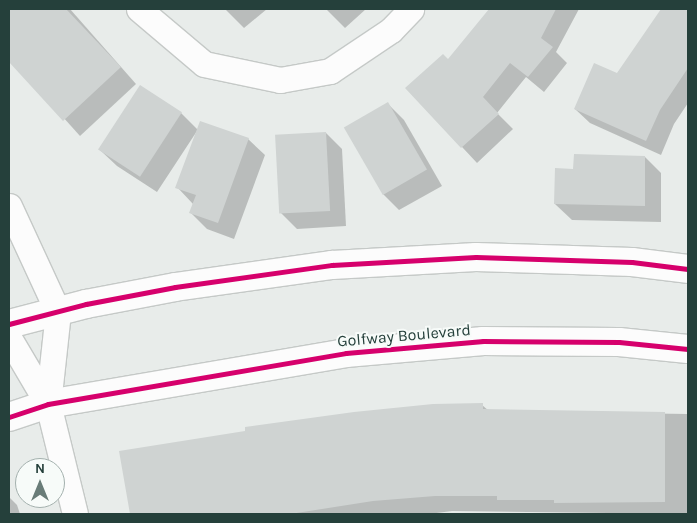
<!DOCTYPE html>
<html>
<head>
<meta charset="utf-8">
<style>
  body { margin:0 }
  #map { position:relative; width:697px; height:523px; overflow:hidden; background:#e8ecea; font-family:Karla,sans-serif }
  div>[style] { position:absolute }
  .shadow>* { inset:0; background:#0003 }
  .building>* { inset:0; background:#cfd3d2; transform-origin:0 0 }
  .roads { filter:drop-shadow(1px 0 #c5c9c7) drop-shadow(-1px 0 #c5c9c7) drop-shadow(0 1px #c5c9c7) drop-shadow(0 -1px #c5c9c7) }
  .minor>* { height:25px; margin:-12.5px; padding:0 12.5px; transform-origin:12.5px; border-radius:12.5px; background:#fcfcfc }
  .tertiary>* { height:28px; margin:-14px; padding:0 14px; transform-origin:14px; border-radius:14px; background:#fcfcfc }
  .cycleway>* { height:5px; margin:-2.5px; padding:0 2.5px; transform-origin:2.5px; border-radius:2.5px; background:#d6006c }
  span { translate:-50% -50%; white-space:nowrap; text-align:center; line-height:1.15; -webkit-text-stroke:4px #f7fbf9; paint-order:stroke }
  .street-label { font-size:16px; color:#25403b }
  .frame { position:absolute; inset:0; border:10px solid #25403b; pointer-events:none }
  .north { position:absolute; left:15px; top:458px; width:50px; height:50px; box-sizing:border-box; background:#f7fbf9; border:1px solid #a3b0ad; border-radius:50%; rotate:0deg; font-size:14px; font-weight:700; line-height:20px; text-align:center; color:#25403b }
  .north::after { content:''; display:block; margin:auto; width:18px; height:22px; background:#697c78; clip-path:polygon(50% 0,100% 100%,50% 72%,0 100%) }
</style>
</head>
<body>
<div id="map">
  <div class="shadow">
    <i style="clip-path:polygon(9px 9px,70px 9px,136px 84px,80px 136px,9px 57px)"></i>
    <i style="clip-path:polygon(225px 9px,267px 9px,244px 28px)"></i>
    <i style="clip-path:polygon(326px 9px,366px 9px,345px 28px)"></i>
    <i style="clip-path:polygon(491px 9px,579px 9px,556px 52px,567px 63px,544px 92px,526px 77px,497px 113px,513px 129px,477px 163px,407px 88px,448px 61px)"></i>
    <i style="clip-path:polygon(663px 9px,688px 9px,688px 103px,674px 124px,661px 155px,590px 123px,575px 109px,617px 74px)"></i>
    <i style="clip-path:polygon(388px 104px,404px 120px,442px 186px,399px 210px,383px 194px)"></i>
    <i style="clip-path:polygon(181px 113px,198px 130px,248px 139px,265px 155px,234px 239px,207px 229px,191px 213px,193px 204px,177px 187px,197px 131px,157px 192px,117px 166px,100px 150px)"></i>
    <i style="clip-path:polygon(326px 133px,342px 149px,346px 226px,297px 229px,281px 213px)"></i>
    <i style="clip-path:polygon(645px 157px,661px 173px,661px 222px,572px 220px,555px 204px,574px 170px)"></i>
    <i style="clip-path:polygon(482px 405px,489px 411px,688px 414px,688px 514px,452px 511px,429px 514px,131px 514px,121px 452px)"></i>
    <i style="clip-path:polygon(9px 497px,17px 505px,20px 514px,9px 514px)"></i>
  </div>
  <div class="building">
    <i style="clip-path:polygon(9px 9px,66px 9px,121px 67px,63px 121px,9px 62px)"></i>
    <i style="clip-path:polygon(489px 9px,556px 9px,541px 38px,553px 47px,528px 77px,510px 63px,483px 97px,499px 114px,461px 148px,405px 88px,443px 54px,448px 59px)"></i>
    <i style="clip-path:polygon(661px 9px,688px 9px,688px 68px,660px 110px,646px 141px,574px 109px,594px 63px,617px 73px)"></i>
    <i style="left:140px;top:85px;width:50px;height:77px;rotate:33deg"></i>
    <i style="left:388px;top:102px;width:78px;height:51px;rotate:60deg"></i>
    <i style="clip-path:polygon(200px 121px,249px 138px,218px 223px,189px 213px,196px 195px,175px 188px)"></i>
    <i style="left:326px;top:132px;width:79px;height:51px;rotate:87deg"></i>
    <i style="clip-path:polygon(574px 154px,645px 156px,645px 206px,554px 204px,555px 168px,573px 169px)"></i>
    <i style="clip-path:polygon(483px 403px,483px 409px,665px 412px,665px 502px,554px 503px,554px 500px,497px 500px,497px 496px,435px 496px,373px 501px,290px 514px,130px 514px,119px 451px,245px 431px,245px 427px,354px 412px,433px 404px)"></i>
  </div>
  <div class="roads">
    <div class="minor">
      <i style="left:139px;top:9px;width:85px;rotate:40.2deg"></i>
      <i style="left:204px;top:64px;width:78px;rotate:11.9deg"></i>
      <i style="left:280px;top:80px;width:51px;rotate:-10.2deg"></i>
      <i style="left:330px;top:71px;width:73px;rotate:-33.9deg"></i>
      <i style="left:391px;top:30px;width:29px;rotate:-46deg"></i>
      <i style="left:9px;top:206px;width:117px;rotate:65.2deg"></i>
      <i style="left:58px;top:312px;width:93px;rotate:96.2deg"></i>
      <i style="left:9px;top:338px;width:77px;rotate:59.4deg"></i>
      <i style="left:48px;top:404px;width:113px;rotate:76.2deg"></i>
    </div>
    <div class="tertiary">
      <i style="left:9px;top:324px;width:80px;rotate:-14.6deg"></i>
      <i style="left:86px;top:304px;width:91px;rotate:-10.8deg"></i>
      <i style="left:175px;top:287px;width:159px;rotate:-8deg"></i>
      <i style="left:332px;top:265px;width:144px;rotate:-3.2deg"></i>
      <i style="left:476px;top:257px;width:156px;rotate:1.8deg"></i>
      <i style="left:632px;top:262px;width:56px;rotate:7.1deg"></i>
      <i style="left:9px;top:417px;width:41px;rotate:-18.4deg"></i>
      <i style="left:48px;top:404px;width:302px;rotate:-9.7deg"></i>
      <i style="left:346px;top:353px;width:138px;rotate:-5deg"></i>
      <i style="left:483px;top:341px;width:136px;rotate:0.4deg"></i>
      <i style="left:619px;top:342px;width:69px;rotate:5.8deg"></i>
    </div>
  </div>
  <div class="cycleway">
    <i style="left:9px;top:324px;width:80px;rotate:-14.6deg"></i>
    <i style="left:86px;top:304px;width:91px;rotate:-10.8deg"></i>
    <i style="left:175px;top:287px;width:159px;rotate:-8deg"></i>
    <i style="left:332px;top:265px;width:144px;rotate:-3.2deg"></i>
    <i style="left:476px;top:257px;width:156px;rotate:1.8deg"></i>
    <i style="left:632px;top:262px;width:56px;rotate:7.1deg"></i>
    <i style="left:9px;top:417px;width:41px;rotate:-18.4deg"></i>
    <i style="left:48px;top:404px;width:302px;rotate:-9.7deg"></i>
    <i style="left:346px;top:353px;width:138px;rotate:-5deg"></i>
    <i style="left:483px;top:341px;width:136px;rotate:0.4deg"></i>
    <i style="left:619px;top:342px;width:69px;rotate:5.8deg"></i>
  </div>
  <div class="street-label">
    <span style="left:404px;top:336px;rotate:-5deg">Golfway Boulevard</span>
  </div>
  <div class="frame"></div>
  <div class="north">N</div>
</div>
</body>
</html>
